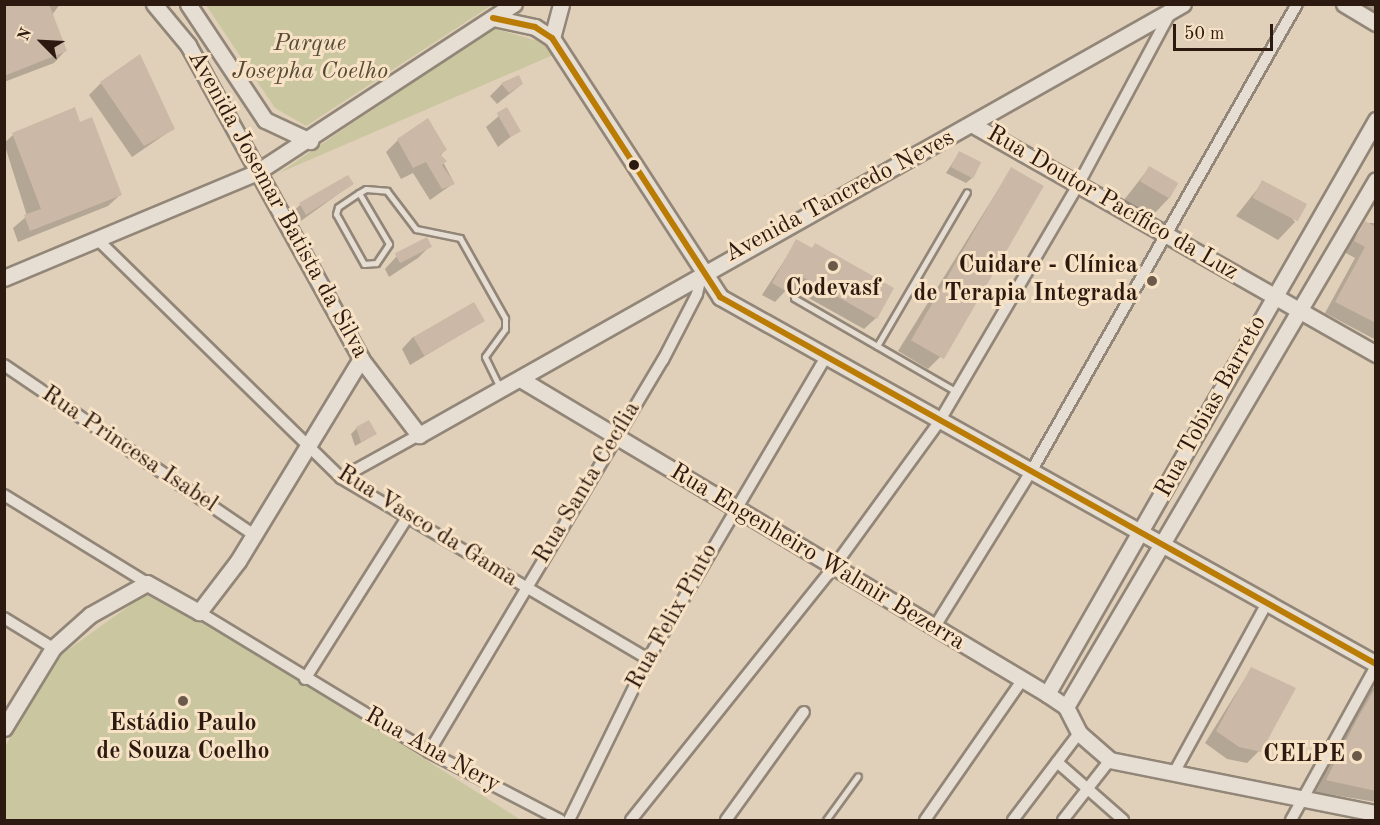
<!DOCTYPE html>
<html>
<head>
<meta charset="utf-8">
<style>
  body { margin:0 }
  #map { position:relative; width:1380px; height:825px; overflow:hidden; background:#e1d0b9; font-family:"Old Standard TT",serif }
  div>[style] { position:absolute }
  .green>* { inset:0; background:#cac69f }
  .shadow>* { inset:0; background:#0003 }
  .building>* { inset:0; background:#cbb8a7; transform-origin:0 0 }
  .path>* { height:2px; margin-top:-1px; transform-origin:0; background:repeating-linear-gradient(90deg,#a49b91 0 1.5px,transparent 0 4.5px) }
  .roads { filter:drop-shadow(2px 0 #928678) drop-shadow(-2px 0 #928678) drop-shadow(0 2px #928678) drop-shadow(0 -2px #928678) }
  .lane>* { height:5px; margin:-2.5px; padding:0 2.5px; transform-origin:2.5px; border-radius:2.5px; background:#e6ded2 }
  .street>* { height:10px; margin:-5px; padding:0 5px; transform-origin:5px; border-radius:5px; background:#e6ded2 }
  .secondary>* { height:15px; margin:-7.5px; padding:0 7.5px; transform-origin:7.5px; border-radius:7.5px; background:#e6ded2 }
  .bus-1>* { height:6px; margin:-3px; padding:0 3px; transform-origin:3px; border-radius:3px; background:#ba7c04 }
  .dots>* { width:16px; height:16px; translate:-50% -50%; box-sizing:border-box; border:3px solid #f7e2c6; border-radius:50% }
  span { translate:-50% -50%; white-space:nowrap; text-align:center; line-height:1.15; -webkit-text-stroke:6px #f7e2c6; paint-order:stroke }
  .park-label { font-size:24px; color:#564a34; font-style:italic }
  .street-label { font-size:24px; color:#2c190f }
  .poi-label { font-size:24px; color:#2c190f; font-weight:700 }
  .right { translate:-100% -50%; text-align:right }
  .frame { position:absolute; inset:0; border:6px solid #2c190f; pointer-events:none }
  .north { position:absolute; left:12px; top:12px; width:60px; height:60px; -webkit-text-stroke:4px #f7e2c6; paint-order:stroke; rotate:294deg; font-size:16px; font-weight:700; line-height:24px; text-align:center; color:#2c190f }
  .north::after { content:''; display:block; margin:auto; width:21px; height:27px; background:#2c190f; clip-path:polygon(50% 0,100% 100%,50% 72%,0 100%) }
  .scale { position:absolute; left:1173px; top:24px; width:100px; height:27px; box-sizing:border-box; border:3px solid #2c190f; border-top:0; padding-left:8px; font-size:18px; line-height:21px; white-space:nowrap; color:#2c190f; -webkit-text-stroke:4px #f7e2c6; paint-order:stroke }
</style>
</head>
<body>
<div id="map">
  <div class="green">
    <i style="clip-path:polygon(206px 5px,492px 5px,306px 126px,275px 108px)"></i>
    <i style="clip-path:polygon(493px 28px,541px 42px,553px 55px,279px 173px)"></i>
    <i style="clip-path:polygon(154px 588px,521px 820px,5px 820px,4px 748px,62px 654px)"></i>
  </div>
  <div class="shadow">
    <i style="clip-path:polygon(4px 4px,60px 4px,52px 15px,65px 51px,54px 63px,4px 82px)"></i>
    <i style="clip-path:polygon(1346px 4px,1376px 4px,1376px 34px,1341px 14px)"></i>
    <i style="clip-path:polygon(101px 83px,173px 129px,132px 157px,89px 95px)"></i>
    <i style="clip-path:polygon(502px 84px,522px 84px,497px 104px,490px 96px)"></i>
    <i style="clip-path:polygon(507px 109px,519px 130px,498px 147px,486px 127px)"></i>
    <i style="clip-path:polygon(79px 124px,120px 195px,108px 206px,18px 242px,13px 228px,27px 216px,4px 143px,13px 135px)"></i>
    <i style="clip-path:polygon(398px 140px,445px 150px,440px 156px,454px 183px,430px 200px,413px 173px,401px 179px,386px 152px)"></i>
    <i style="clip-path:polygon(959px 153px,972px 178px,966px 183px,946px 173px)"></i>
    <i style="clip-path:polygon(1149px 168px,1169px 198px,1152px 216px,1124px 200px)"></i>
    <i style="clip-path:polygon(1011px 169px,940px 357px,928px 369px,898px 351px)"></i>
    <i style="clip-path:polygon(1263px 182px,1295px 222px,1278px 240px,1236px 216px)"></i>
    <i style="clip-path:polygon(352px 184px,294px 226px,288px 216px,300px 205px)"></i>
    <i style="clip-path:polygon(1366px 223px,1376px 223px,1376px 340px,1325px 313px,1355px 258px,1344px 252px)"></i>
    <i style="clip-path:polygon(427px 239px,430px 246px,418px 258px,389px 277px,385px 269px,396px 257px)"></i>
    <i style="clip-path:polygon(797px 241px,811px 249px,815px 245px,876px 318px,864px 329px,789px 287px,775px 302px,762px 295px)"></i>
    <i style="clip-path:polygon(483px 321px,410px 365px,402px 349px,413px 337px)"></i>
    <i style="clip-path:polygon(357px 428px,376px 434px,355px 446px,351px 434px)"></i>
    <i style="clip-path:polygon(1251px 669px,1259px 751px,1247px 763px,1227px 759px,1205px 743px)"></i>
    <i style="clip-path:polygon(1376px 685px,1376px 802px,1315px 792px,1369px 692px)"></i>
  </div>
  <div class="building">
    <i style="clip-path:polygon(4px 4px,49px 4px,67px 51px,4px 76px)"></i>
    <i style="clip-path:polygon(140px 54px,175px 129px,144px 146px,100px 82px)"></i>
    <i style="clip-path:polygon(519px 75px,523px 84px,509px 93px,501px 83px)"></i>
    <i style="clip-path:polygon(75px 107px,80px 122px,92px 117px,122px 195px,30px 231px,24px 215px,41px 209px,12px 133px)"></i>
    <i style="left:507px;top:107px;width:28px;height:12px;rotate:60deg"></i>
    <i style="clip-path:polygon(428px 118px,447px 150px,440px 154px,447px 161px,442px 165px,455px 184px,442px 189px,426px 162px,413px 168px,397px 139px)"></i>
    <i style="left:959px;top:151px;width:25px;height:18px;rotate:27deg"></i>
    <i style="left:1149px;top:166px;width:34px;height:18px;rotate:30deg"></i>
    <i style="left:1011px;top:167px;width:38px;height:200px;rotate:30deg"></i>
    <i style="clip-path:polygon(348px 175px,354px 184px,306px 215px,299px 203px)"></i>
    <i style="left:1262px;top:180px;width:51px;height:20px;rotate:28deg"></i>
    <i style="clip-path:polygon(1365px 221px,1376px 227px,1376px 323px,1335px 302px,1365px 247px,1354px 241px)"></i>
    <i style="left:427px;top:237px;width:11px;height:36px;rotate:63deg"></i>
    <i style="clip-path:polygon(796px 239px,812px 248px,815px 243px,894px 288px,877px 319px,797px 274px,788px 292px,772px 283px)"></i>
    <i style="left:474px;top:302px;width:22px;height:70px;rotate:60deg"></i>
    <i style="clip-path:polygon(369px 420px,377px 434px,361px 442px,356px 427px)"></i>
    <i style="clip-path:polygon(1251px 667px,1296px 688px,1261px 752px,1239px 747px,1216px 731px)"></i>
    <i style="clip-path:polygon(1376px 687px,1376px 791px,1326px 780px,1356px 721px)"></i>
  </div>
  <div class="path">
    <i style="left:228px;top:4px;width:3px;rotate:45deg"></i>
  </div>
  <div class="roads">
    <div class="lane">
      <i style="left:359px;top:193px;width:59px;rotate:59.5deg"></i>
      <i style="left:389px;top:244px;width:23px;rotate:124deg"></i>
      <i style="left:376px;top:263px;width:12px;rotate:175deg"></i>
      <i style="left:364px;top:264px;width:57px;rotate:-119.2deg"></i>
      <i style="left:336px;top:214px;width:7px;rotate:-74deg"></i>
      <i style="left:338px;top:207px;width:25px;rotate:-34deg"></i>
      <i style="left:359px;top:193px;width:8px;rotate:-30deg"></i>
      <i style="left:366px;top:189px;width:21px;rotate:5deg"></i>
      <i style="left:387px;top:191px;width:48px;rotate:52.7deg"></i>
      <i style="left:416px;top:229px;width:45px;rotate:11.6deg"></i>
      <i style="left:460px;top:238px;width:92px;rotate:60.6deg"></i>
      <i style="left:505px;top:318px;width:11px;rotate:90deg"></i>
      <i style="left:505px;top:329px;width:34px;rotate:126deg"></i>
      <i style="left:485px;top:357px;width:32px;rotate:64deg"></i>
      <i style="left:794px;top:298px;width:188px;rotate:30deg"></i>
      <i style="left:877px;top:346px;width:178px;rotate:-59.7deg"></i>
      <i style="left:826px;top:820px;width:54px;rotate:-54deg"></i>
    </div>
    <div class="street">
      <i style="left:99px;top:241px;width:339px;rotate:44.4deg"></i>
      <i style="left:341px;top:478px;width:356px;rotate:30.5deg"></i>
      <i style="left:4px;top:365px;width:302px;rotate:34.2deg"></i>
      <i style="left:341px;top:478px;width:89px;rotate:-28.9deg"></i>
      <i style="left:4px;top:495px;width:168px;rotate:31.6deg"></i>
      <i style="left:199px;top:612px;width:269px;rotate:31.3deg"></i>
      <i style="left:429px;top:752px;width:148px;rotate:27.4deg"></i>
      <i style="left:4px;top:618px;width:57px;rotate:31.5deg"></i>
      <i style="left:934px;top:628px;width:186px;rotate:-58.2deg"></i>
      <i style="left:1032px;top:470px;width:536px;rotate:-60.37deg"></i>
      <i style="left:305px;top:679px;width:189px;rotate:-57.7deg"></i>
      <i style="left:429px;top:752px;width:457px;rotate:-59.2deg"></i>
      <i style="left:663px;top:360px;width:74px;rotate:-62.7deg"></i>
      <i style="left:697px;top:294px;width:23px;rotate:-77deg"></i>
      <i style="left:1057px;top:762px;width:88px;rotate:41.3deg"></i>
      <i style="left:1175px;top:771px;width:189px;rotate:-61.3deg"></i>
      <i style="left:569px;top:820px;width:179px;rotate:-63.9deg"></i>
      <i style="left:648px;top:659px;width:349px;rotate:-59.5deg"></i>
      <i style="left:631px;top:820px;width:323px;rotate:-51.3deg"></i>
      <i style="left:833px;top:568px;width:180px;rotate:-54deg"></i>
      <i style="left:939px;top:422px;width:273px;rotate:-59.6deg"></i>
      <i style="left:1077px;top:187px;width:199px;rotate:-61.8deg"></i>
      <i style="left:726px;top:820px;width:133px;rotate:-54.2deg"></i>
      <i style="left:925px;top:820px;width:172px;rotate:-55.2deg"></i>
      <i style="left:1013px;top:820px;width:109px;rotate:-52.8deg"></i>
      <i style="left:1063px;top:820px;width:76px;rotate:-51.9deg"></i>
      <i style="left:1291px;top:820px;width:176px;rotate:-61.1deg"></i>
    </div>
    <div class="secondary">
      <i style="left:154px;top:4px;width:53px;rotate:50.3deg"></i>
      <i style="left:188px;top:45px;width:359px;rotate:61.1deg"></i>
      <i style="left:361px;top:359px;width:96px;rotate:52.7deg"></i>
      <i style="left:419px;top:435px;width:877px;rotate:-29.43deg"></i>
      <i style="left:188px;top:4px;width:139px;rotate:56.4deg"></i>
      <i style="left:265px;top:120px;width:50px;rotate:25deg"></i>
      <i style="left:1344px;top:4px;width:37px;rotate:31deg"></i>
      <i style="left:493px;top:18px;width:43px;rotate:12.1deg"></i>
      <i style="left:535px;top:27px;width:20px;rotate:33deg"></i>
      <i style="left:552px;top:38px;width:309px;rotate:57deg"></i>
      <i style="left:720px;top:297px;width:752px;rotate:29.22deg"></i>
      <i style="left:552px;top:38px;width:35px;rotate:-75deg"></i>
      <i style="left:973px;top:125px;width:464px;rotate:29.6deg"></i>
      <i style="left:4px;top:278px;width:274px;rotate:-22.7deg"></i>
      <i style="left:257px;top:172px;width:307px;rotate:-33.2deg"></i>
      <i style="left:522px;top:380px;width:612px;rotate:30.88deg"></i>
      <i style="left:1047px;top:694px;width:23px;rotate:34deg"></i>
      <i style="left:1066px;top:707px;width:29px;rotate:63deg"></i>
      <i style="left:1079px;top:733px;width:41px;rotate:41.1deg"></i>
      <i style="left:1110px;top:760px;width:271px;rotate:11.3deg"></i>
      <i style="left:1047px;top:694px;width:662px;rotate:-60.18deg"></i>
      <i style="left:1066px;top:707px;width:611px;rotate:-59.53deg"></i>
      <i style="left:4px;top:728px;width:94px;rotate:-58.5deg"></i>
      <i style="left:53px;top:648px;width:50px;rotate:-41.7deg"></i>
      <i style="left:90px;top:615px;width:65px;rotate:-29.3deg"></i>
      <i style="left:147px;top:583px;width:60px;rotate:29.1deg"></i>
      <i style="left:199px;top:612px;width:64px;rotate:-52.6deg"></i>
      <i style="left:238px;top:561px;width:237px;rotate:-58.7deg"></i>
    </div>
  </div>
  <div class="bus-1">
    <i style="left:493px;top:18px;width:43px;rotate:12.1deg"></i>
    <i style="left:535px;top:27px;width:20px;rotate:33deg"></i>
    <i style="left:552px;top:38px;width:309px;rotate:57deg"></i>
    <i style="left:720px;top:297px;width:752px;rotate:29.22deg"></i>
  </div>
  <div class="dots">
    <i style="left:634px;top:165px;background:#2c190f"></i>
    <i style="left:833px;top:266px;background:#6b594a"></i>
    <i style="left:1152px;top:281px;background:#6b594a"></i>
    <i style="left:183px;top:701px;background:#6b594a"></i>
    <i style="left:1357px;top:756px;background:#6b594a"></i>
  </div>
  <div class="park-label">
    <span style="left:310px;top:59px">Parque<br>Josepha Coelho</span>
  </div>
  <div class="street-label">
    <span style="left:840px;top:197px;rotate:-28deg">Avenida Tancredo Neves</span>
    <span style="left:1112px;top:204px;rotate:30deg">Rua Doutor Pacífico da Luz</span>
    <span style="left:277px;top:205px;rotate:61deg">Avenida Josemar Batista da Silva</span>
    <span style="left:1212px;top:407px;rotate:-61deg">Rua Tobias Barreto</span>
    <span style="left:129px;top:450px;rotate:34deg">Rua Princesa Isabel</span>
    <span style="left:588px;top:483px;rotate:-59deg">Rua Santa Cecília</span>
    <span style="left:427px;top:527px;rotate:32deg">Rua Vasco da Gama</span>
    <span style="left:817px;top:558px;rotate:31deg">Rua Engenheiro Walmir Bezerra</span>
    <span style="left:673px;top:617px;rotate:-61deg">Rua Felix Pinto</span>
    <span style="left:432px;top:751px;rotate:29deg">Rua Ana Nery</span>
  </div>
  <div class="poi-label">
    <span class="right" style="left:1138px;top:281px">Cuidare - Clínica<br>de Terapia Integrada</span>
    <span style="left:833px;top:290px">Codevasf</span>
    <span style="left:183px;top:739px">Estádio Paulo<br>de Souza Coelho</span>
    <span class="right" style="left:1345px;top:756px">CELPE</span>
  </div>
  <div class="frame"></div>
  <div class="north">N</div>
  <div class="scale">50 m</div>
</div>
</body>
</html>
